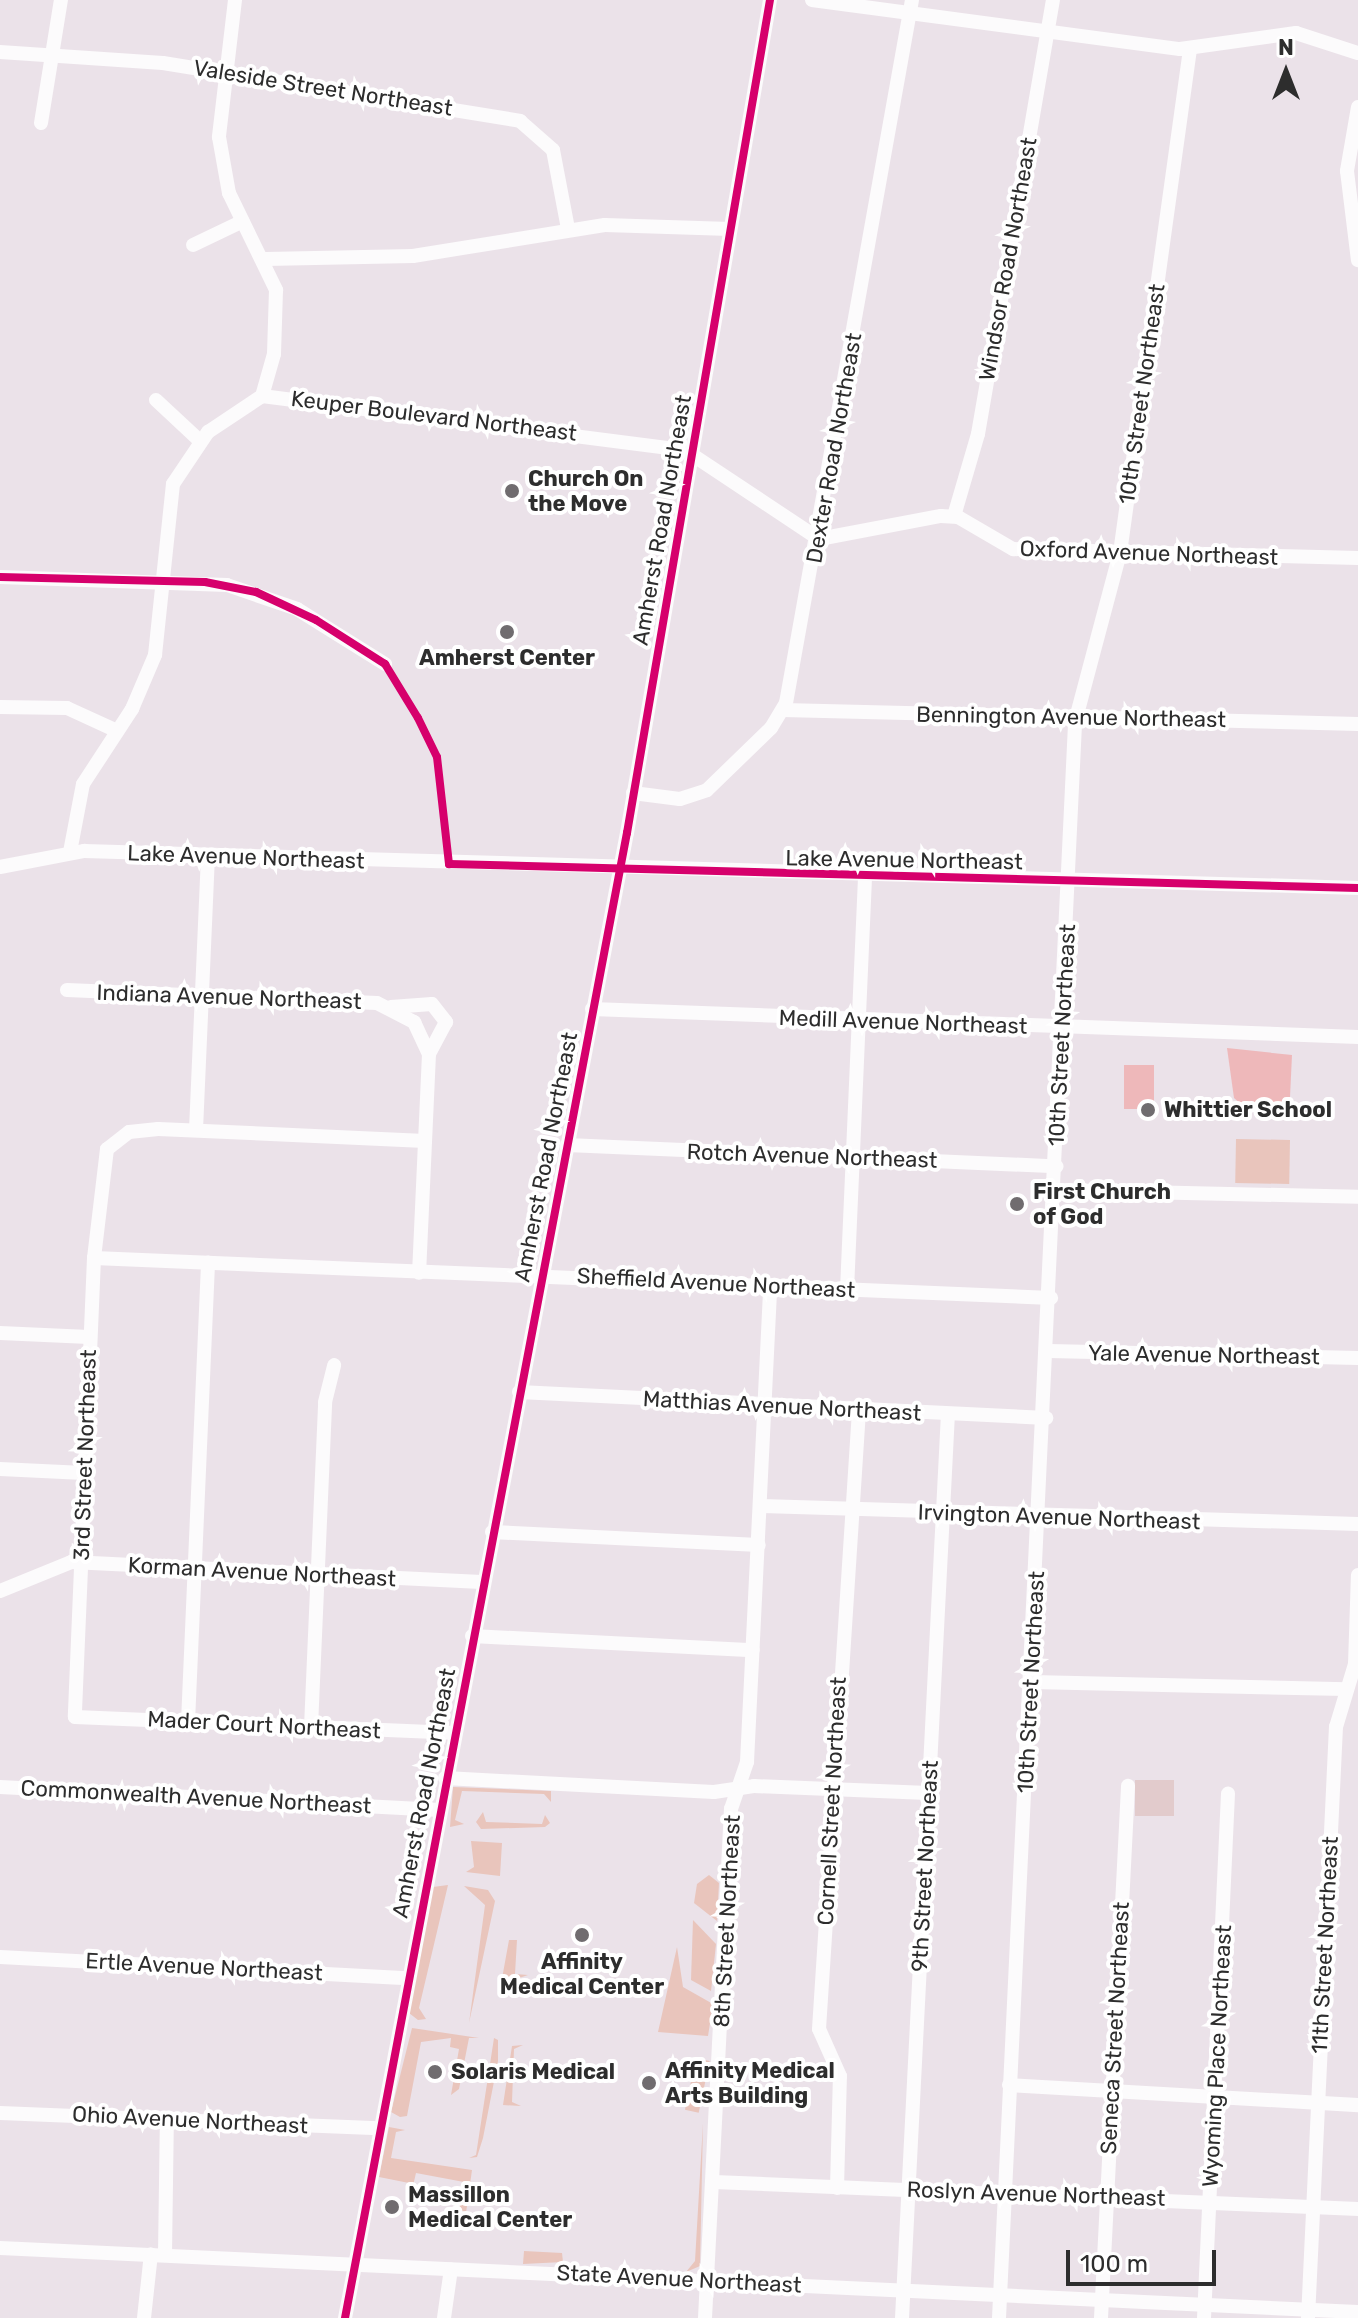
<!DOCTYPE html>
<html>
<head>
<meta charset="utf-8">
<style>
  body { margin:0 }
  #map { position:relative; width:1358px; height:2318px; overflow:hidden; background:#ebe2e9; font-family:Rubik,sans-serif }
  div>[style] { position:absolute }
  .green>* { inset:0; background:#e9c5bc; transform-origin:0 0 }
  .cemetery>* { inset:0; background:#e2cbcc; transform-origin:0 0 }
  .pitch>* { inset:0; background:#eeb8ba; transform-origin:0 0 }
  .minor>* { height:14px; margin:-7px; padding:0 7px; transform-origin:7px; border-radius:7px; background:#fcfbfc }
  .cycleway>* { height:8px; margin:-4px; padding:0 4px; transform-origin:4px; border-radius:4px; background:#d6006c }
  .dots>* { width:22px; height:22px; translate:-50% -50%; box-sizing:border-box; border:4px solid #fff; border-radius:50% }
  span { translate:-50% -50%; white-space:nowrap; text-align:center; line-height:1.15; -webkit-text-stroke:8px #fff; paint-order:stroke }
  .street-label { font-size:22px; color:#2d2d2d }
  .poi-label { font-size:22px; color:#2d2d2d; font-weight:700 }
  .left { translate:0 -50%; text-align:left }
  .north { position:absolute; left:1246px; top:32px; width:80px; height:80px; -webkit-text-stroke:6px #fff; paint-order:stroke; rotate:0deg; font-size:22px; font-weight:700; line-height:32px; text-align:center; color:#2d2d2d }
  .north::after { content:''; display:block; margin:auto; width:28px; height:36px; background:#2d2d2d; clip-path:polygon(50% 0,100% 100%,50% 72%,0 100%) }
  .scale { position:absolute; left:1066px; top:2250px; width:150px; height:36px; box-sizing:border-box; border:4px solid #2d2d2d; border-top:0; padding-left:10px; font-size:24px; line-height:28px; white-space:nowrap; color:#2d2d2d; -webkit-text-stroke:6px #fff; paint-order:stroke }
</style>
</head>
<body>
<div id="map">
  <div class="green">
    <i style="left:1236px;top:1139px;width:54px;height:44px;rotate:1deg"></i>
    <i style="clip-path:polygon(453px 1787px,551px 1791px,551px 1802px,544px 1794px,462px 1791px,455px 1820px,464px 1824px,450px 1827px)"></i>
    <i style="clip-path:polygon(483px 1812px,486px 1822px,542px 1824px,545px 1815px,550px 1823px,545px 1827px,481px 1829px,476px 1822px)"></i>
    <i style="clip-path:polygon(471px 1841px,502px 1843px,500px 1876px,466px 1872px,474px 1867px)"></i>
    <i style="clip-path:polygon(709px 1875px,719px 1883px,717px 1921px,694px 1903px,697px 1884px)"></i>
    <i style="clip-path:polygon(448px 1885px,419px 2008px,426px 2019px,418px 2020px,409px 2013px,433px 1887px)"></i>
    <i style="clip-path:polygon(464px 1886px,488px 1890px,495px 1901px,469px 2023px,485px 1905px)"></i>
    <i style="clip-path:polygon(693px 1920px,716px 1944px,711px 1991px,691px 1980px)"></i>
    <i style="clip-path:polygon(509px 1940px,517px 1940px,515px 1974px,528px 1975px,501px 1984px)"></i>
    <i style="clip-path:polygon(677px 1947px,683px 1987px,713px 2004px,708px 2036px,658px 2032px)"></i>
    <i style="clip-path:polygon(412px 2028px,479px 2038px,469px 2038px,459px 2089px,451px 2095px,459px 2049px,450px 2047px,451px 2038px,421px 2042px,407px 2116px,400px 2117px,391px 2112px)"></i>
    <i style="clip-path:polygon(494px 2038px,498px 2040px,498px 2061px,483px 2138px,477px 2157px,469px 2158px,476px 2155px)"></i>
    <i style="clip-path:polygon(523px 2045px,514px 2049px,512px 2102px,521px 2106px,503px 2105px,512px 2046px)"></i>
    <i style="left:696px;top:2058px;width:14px;height:53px;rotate:12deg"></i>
    <i style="clip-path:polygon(703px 2123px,700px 2266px,686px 2272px,695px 2261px)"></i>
    <i style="clip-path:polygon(389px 2127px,405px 2130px,396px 2132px,391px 2158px,472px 2170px,466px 2213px,459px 2209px,464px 2182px,416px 2173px,412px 2190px,409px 2183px,379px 2177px)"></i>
    <i style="clip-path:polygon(524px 2251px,562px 2253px,563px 2262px,523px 2264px)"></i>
  </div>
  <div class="cemetery">
    <i style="left:1135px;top:1780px;width:39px;height:36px"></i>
  </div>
  <div class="pitch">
    <i style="clip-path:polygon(1227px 1048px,1292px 1055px,1289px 1118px,1249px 1111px,1234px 1098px)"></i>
    <i style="left:1124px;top:1065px;width:30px;height:44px"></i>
  </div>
  <div class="minor">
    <i style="left:235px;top:0;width:138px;rotate:96.7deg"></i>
    <i style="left:219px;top:137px;width:57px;rotate:79.9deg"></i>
    <i style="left:229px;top:193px;width:108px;rotate:64.1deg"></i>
    <i style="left:276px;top:290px;width:64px;rotate:91.8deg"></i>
    <i style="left:274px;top:354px;width:44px;rotate:105.9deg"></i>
    <i style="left:812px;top:0;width:371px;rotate:7.6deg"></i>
    <i style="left:1180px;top:49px;width:117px;rotate:-7.9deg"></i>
    <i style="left:1296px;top:33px;width:65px;rotate:17.9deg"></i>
    <i style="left:0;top:52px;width:163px;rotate:3.9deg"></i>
    <i style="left:163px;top:63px;width:362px;rotate:9.2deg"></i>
    <i style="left:520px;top:121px;width:44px;rotate:41.3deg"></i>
    <i style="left:553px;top:150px;width:80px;rotate:79.2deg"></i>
    <i style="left:1358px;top:107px;width:65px;rotate:99.8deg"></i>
    <i style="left:1347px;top:171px;width:90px;rotate:83deg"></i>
    <i style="left:41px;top:123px;width:125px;rotate:-80.8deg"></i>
    <i style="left:193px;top:245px;width:55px;rotate:-25.6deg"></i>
    <i style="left:266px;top:259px;width:147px;rotate:-1.2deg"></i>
    <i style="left:413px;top:256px;width:194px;rotate:-9.2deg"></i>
    <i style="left:605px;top:225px;width:125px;rotate:1.8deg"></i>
    <i style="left:156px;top:400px;width:60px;rotate:43deg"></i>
    <i style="left:954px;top:516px;width:85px;rotate:-73.7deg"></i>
    <i style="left:978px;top:434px;width:440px;rotate:-80.2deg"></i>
    <i style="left:0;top:577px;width:227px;rotate:2deg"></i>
    <i style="left:227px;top:585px;width:74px;rotate:18.9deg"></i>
    <i style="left:297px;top:609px;width:104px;rotate:32deg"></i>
    <i style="left:0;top:707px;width:67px;rotate:0.9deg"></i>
    <i style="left:67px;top:708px;width:55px;rotate:24.7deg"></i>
    <i style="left:783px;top:710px;width:575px;rotate:1.39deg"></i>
    <i style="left:633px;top:793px;width:47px;rotate:7.3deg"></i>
    <i style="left:680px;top:799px;width:28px;rotate:-18deg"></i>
    <i style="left:707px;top:790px;width:89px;rotate:-44.1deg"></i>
    <i style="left:771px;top:728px;width:29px;rotate:-59deg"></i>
    <i style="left:786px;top:703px;width:714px;rotate:-79.84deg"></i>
    <i style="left:70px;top:852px;width:69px;rotate:-79.2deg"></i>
    <i style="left:83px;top:784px;width:90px;rotate:-56.8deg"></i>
    <i style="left:132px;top:709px;width:59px;rotate:-66.9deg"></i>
    <i style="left:155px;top:655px;width:172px;rotate:-84deg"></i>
    <i style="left:173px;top:484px;width:63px;rotate:-56.1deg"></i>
    <i style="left:208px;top:432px;width:65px;rotate:-33.7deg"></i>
    <i style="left:262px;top:396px;width:426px;rotate:7.3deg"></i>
    <i style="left:685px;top:450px;width:161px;rotate:33.6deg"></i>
    <i style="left:819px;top:539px;width:124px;rotate:-10.7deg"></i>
    <i style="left:941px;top:516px;width:17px;rotate:3deg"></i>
    <i style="left:958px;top:517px;width:64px;rotate:30.2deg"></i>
    <i style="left:1013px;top:549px;width:345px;rotate:1.5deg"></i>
    <i style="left:0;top:867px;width:86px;rotate:-10.8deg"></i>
    <i style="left:84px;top:851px;width:1275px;rotate:1.66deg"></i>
    <i style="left:67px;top:990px;width:310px;rotate:2.4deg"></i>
    <i style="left:377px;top:1003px;width:42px;rotate:27.2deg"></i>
    <i style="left:414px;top:1022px;width:35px;rotate:65deg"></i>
    <i style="left:391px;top:1007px;width:41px;rotate:-4.2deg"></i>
    <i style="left:432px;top:1004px;width:23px;rotate:52deg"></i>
    <i style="left:446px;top:1022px;width:36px;rotate:118deg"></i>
    <i style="left:429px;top:1054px;width:219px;rotate:92.6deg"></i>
    <i style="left:592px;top:1009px;width:767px;rotate:2.09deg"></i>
    <i style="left:196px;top:1130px;width:274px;rotate:-87.5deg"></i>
    <i style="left:425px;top:1141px;width:267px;rotate:-177.4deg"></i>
    <i style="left:158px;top:1129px;width:29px;rotate:174deg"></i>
    <i style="left:129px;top:1132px;width:28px;rotate:142deg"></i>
    <i style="left:107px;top:1149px;width:110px;rotate:96.8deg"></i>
    <i style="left:94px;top:1258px;width:459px;rotate:92.4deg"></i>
    <i style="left:75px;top:1717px;width:379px;rotate:2.4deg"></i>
    <i style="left:567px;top:1145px;width:490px;rotate:2.5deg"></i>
    <i style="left:1056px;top:1190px;width:302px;rotate:1.3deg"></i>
    <i style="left:94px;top:1258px;width:958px;rotate:2.39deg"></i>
    <i style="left:847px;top:1290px;width:414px;rotate:-87.5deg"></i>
    <i style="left:0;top:1333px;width:89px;rotate:2.6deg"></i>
    <i style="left:1049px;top:1351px;width:309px;rotate:1.3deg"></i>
    <i style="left:519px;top:1392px;width:528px;rotate:2.82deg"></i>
    <i style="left:0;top:1469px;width:84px;rotate:2.7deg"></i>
    <i style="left:760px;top:1506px;width:598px;rotate:1.72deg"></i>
    <i style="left:492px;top:1532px;width:267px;rotate:2.8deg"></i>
    <i style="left:0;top:1591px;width:77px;rotate:-22.2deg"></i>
    <i style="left:71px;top:1562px;width:411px;rotate:2.8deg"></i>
    <i style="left:472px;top:1636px;width:281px;rotate:2.9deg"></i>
    <i style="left:1032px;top:1682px;width:314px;rotate:1.3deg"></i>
    <i style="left:188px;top:1722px;width:460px;rotate:-87.5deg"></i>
    <i style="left:311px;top:1727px;width:325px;rotate:-87.5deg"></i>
    <i style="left:325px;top:1402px;width:38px;rotate:-76deg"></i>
    <i style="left:445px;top:1778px;width:269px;rotate:3deg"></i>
    <i style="left:714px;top:1792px;width:40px;rotate:-8.5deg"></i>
    <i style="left:754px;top:1786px;width:174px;rotate:2.3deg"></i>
    <i style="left:0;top:1787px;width:440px;rotate:3deg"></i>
    <i style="left:0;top:1957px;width:408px;rotate:3deg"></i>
    <i style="left:1009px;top:2085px;width:350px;rotate:3.3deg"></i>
    <i style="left:0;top:2113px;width:379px;rotate:2.3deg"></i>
    <i style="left:714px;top:2182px;width:645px;rotate:2.4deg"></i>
    <i style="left:837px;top:2188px;width:112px;rotate:-88.5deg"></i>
    <i style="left:840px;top:2076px;width:51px;rotate:-114.1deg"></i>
    <i style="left:819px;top:2029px;width:620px;rotate:-86.3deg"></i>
    <i style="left:0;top:2248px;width:1360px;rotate:2.7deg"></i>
    <i style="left:165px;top:2254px;width:135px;rotate:-89.2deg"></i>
    <i style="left:144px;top:2318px;width:64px;rotate:-83.8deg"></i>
    <i style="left:345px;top:2318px;width:1512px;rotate:-79.25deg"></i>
    <i style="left:627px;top:833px;width:845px;rotate:-80.26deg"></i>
    <i style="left:444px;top:2318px;width:49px;rotate:-81.9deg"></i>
    <i style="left:705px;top:2318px;width:510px;rotate:-87.08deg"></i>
    <i style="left:731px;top:1809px;width:50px;rotate:-71.2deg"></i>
    <i style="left:747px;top:1762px;width:477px;rotate:-87.2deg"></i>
    <i style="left:902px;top:2318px;width:905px;rotate:-87.09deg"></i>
    <i style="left:999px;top:2318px;width:1598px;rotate:-87.27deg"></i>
    <i style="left:1075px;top:722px;width:175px;rotate:-75.1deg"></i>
    <i style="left:1120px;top:553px;width:509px;rotate:-82.09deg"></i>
    <i style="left:1101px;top:2318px;width:533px;rotate:-87.09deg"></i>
    <i style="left:1204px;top:2318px;width:525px;rotate:-87.38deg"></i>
    <i style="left:1308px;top:2318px;width:592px;rotate:-87.29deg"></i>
    <i style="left:1336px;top:1727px;width:66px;rotate:-73.2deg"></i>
    <i style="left:1355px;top:1664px;width:89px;rotate:-88.1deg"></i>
  </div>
  <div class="cycleway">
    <i style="left:0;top:577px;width:205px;rotate:1.4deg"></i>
    <i style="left:205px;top:582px;width:52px;rotate:11.1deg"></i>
    <i style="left:256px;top:592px;width:66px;rotate:25deg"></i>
    <i style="left:316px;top:620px;width:82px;rotate:32.5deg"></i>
    <i style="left:385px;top:664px;width:63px;rotate:58.6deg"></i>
    <i style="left:418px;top:718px;width:43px;rotate:64deg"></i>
    <i style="left:437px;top:757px;width:108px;rotate:83.6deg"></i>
    <i style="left:449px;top:864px;width:909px;rotate:1.51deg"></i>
    <i style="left:345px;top:2318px;width:1512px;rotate:-79.25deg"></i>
    <i style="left:627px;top:833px;width:845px;rotate:-80.26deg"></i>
  </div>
  <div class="dots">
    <i style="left:512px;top:491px;background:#706c6f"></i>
    <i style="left:507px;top:632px;background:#706c6f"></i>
    <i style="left:1148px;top:1110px;background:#706c6f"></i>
    <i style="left:1017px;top:1204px;background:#706c6f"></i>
    <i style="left:582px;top:1935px;background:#706c6f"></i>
    <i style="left:435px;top:2072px;background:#706c6f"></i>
    <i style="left:649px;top:2083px;background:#706c6f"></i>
    <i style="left:392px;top:2207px;background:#706c6f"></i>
  </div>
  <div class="street-label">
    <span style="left:323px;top:88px;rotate:9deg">Valeside Street Northeast</span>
    <span style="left:1008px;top:259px;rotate:-80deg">Windsor Road Northeast</span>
    <span style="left:1142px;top:394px;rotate:-82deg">10th Street Northeast</span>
    <span style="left:434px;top:416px;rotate:7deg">Keuper Boulevard Northeast</span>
    <span style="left:834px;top:448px;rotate:-80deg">Dexter Road Northeast</span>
    <span style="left:662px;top:520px;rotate:-80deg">Amherst Road Northeast</span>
    <span style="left:1149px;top:553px;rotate:2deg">Oxford Avenue Northeast</span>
    <span style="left:1071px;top:717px;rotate:1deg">Bennington Avenue Northeast</span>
    <span style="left:246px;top:857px;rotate:2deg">Lake Avenue Northeast</span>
    <span style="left:904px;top:860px;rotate:1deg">Lake Avenue Northeast</span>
    <span style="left:229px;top:997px;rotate:2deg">Indiana Avenue Northeast</span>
    <span style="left:903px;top:1022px;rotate:2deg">Medill Avenue Northeast</span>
    <span style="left:1062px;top:1035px;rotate:-87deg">10th Street Northeast</span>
    <span style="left:812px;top:1156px;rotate:2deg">Rotch Avenue Northeast</span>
    <span style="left:546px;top:1157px;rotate:-79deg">Amherst Road Northeast</span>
    <span style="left:716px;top:1283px;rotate:3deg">Sheffield Avenue Northeast</span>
    <span style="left:1204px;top:1355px;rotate:1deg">Yale Avenue Northeast</span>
    <span style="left:782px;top:1406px;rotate:3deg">Matthias Avenue Northeast</span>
    <span style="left:85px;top:1455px;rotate:-88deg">3rd Street Northeast</span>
    <span style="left:1059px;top:1517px;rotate:2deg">Irvington Avenue Northeast</span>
    <span style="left:262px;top:1572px;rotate:3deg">Korman Avenue Northeast</span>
    <span style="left:1031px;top:1682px;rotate:-87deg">10th Street Northeast</span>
    <span style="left:264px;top:1725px;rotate:3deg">Mader Court Northeast</span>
    <span style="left:424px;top:1793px;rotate:-79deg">Amherst Road Northeast</span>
    <span style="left:196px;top:1797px;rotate:3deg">Commonwealth Avenue Northeast</span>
    <span style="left:832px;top:1801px;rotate:-87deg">Cornell Street Northeast</span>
    <span style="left:925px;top:1866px;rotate:-87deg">9th Street Northeast</span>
    <span style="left:727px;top:1921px;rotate:-87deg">8th Street Northeast</span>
    <span style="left:1325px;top:1945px;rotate:-87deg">11th Street Northeast</span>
    <span style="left:204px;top:1967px;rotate:3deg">Ertle Avenue Northeast</span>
    <span style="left:1115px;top:2028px;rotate:-87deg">Seneca Street Northeast</span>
    <span style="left:1217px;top:2056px;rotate:-87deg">Wyoming Place Northeast</span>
    <span style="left:190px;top:2120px;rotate:3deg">Ohio Avenue Northeast</span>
    <span style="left:1036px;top:2194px;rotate:2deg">Roslyn Avenue Northeast</span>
    <span style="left:679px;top:2279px;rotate:3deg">State Avenue Northeast</span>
  </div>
  <div class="poi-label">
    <span class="left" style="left:528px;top:491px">Church On<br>the Move</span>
    <span style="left:507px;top:658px">Amherst Center</span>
    <span class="left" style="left:1164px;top:1110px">Whittier School</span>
    <span class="left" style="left:1033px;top:1204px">First Church<br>of God</span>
    <span style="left:582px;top:1974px">Affinity<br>Medical Center</span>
    <span class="left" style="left:665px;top:2083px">Affinity Medical<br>Arts Building</span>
    <span class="left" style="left:451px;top:2072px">Solaris Medical</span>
    <span class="left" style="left:408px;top:2207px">Massillon<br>Medical Center</span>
  </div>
  <div class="north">N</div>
  <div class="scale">100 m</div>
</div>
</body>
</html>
